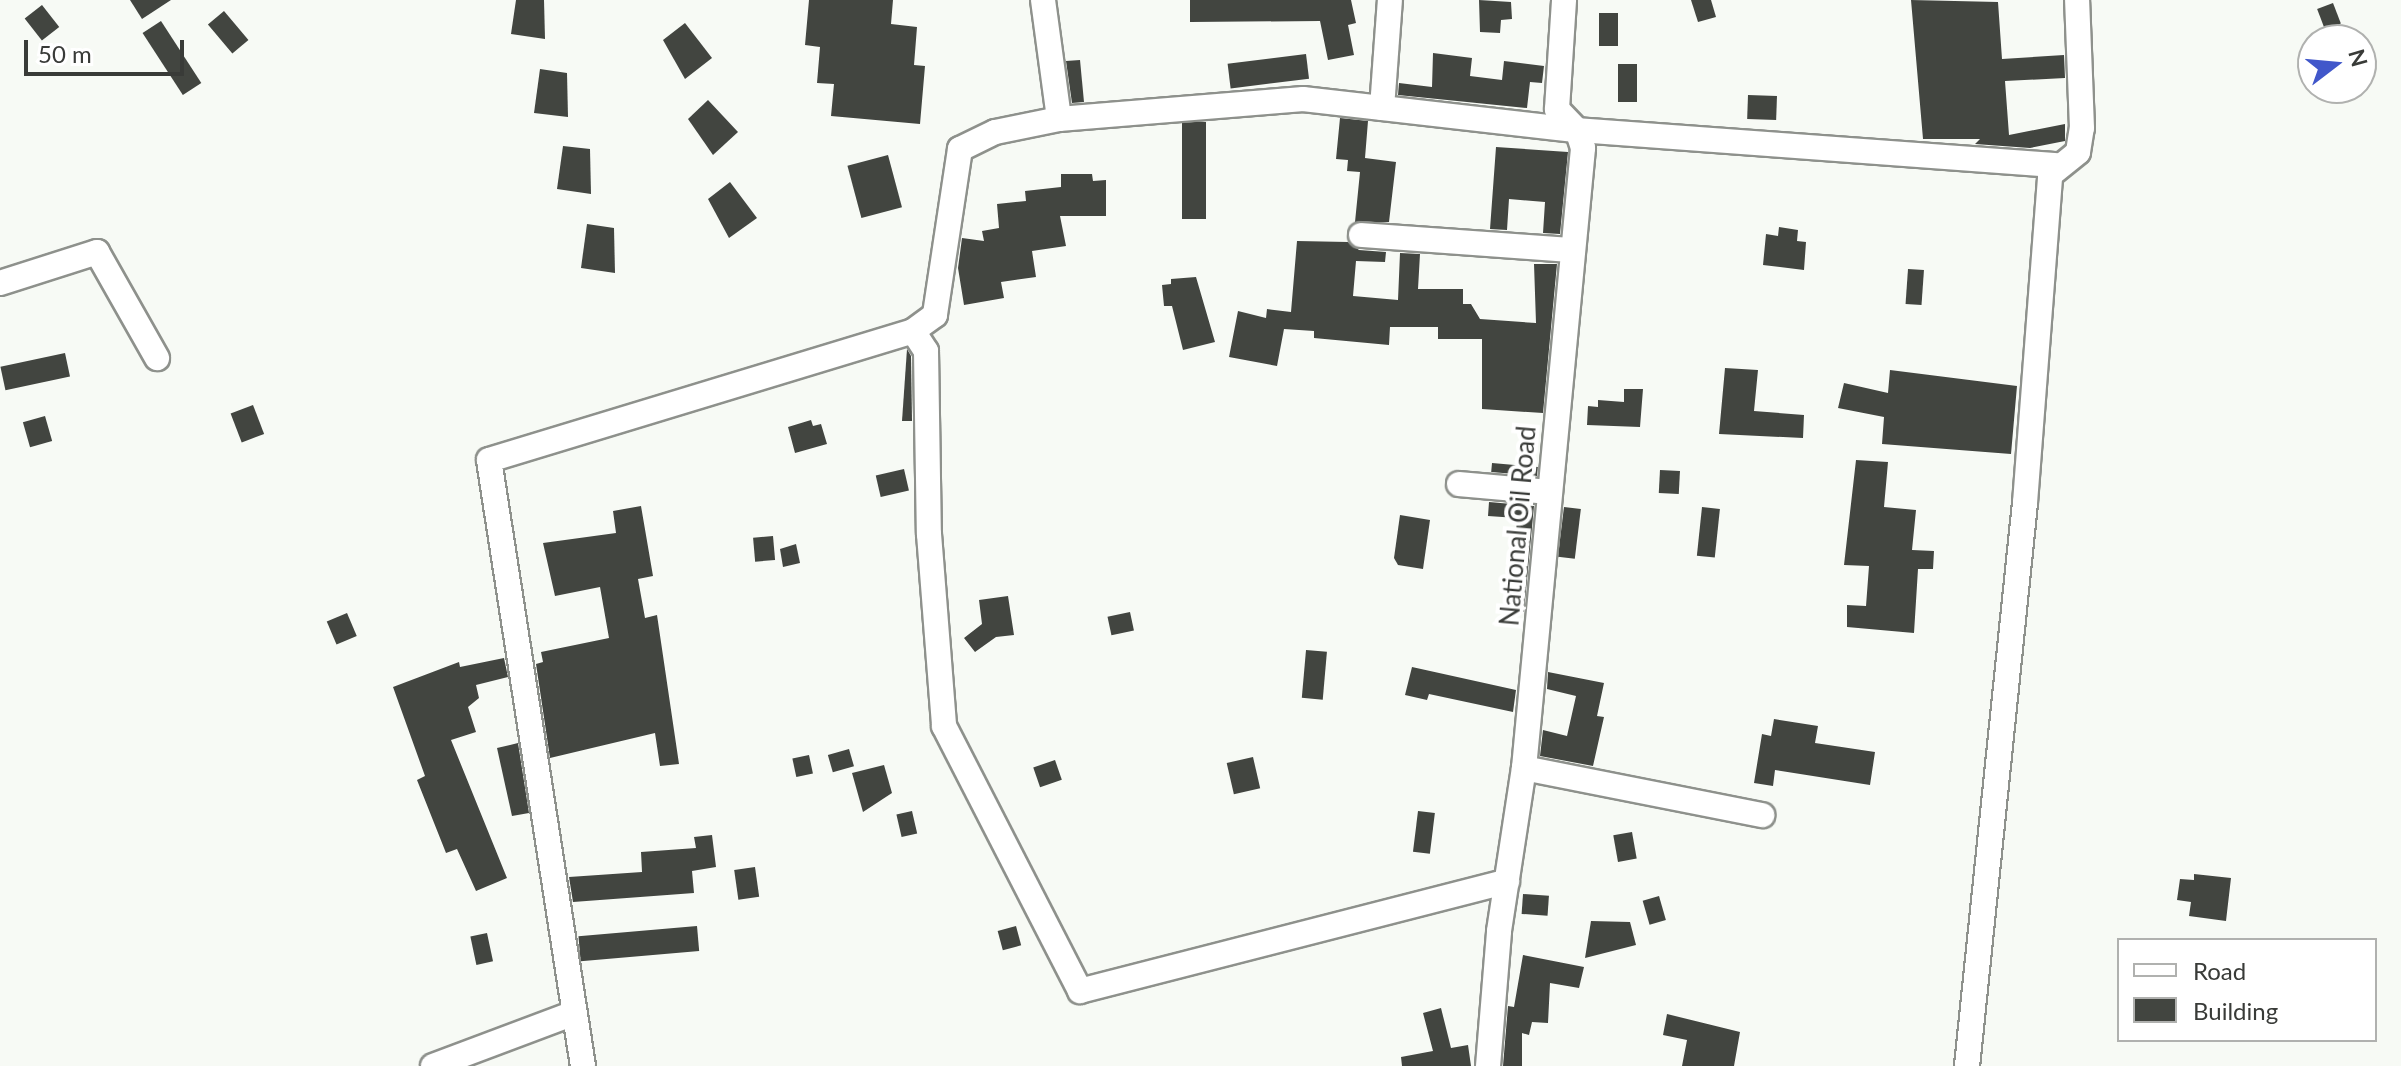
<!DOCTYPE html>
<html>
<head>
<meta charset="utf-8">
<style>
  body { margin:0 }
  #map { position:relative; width:2401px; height:1066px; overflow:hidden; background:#f7faf5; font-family:Lato,sans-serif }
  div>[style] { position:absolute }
  .building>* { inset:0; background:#424540; transform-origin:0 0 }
  .roads { filter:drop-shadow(2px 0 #8e918c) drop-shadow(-2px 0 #8e918c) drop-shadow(0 2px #8e918c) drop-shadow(0 -2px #8e918c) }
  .street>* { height:24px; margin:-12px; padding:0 12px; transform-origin:12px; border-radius:12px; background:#fff }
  span { translate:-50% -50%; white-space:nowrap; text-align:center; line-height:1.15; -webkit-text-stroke:8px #fff; paint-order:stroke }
  .street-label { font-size:26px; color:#393b38 }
  .legend { position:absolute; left:2117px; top:938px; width:260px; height:104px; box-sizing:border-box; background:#fff; border:2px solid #b0b1af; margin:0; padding:10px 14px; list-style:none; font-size:24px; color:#393b38 }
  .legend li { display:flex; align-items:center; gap:16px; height:40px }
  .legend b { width:40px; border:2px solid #b0b1af }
  .north { position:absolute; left:2297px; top:24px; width:80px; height:80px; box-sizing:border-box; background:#fff; border:2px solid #b0b1af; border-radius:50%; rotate:74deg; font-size:22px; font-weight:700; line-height:32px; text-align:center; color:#393b38 }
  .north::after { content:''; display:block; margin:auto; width:28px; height:36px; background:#4157ca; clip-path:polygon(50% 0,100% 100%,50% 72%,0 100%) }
  .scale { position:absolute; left:24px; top:40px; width:160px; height:36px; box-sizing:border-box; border:4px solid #393b38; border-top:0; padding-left:10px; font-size:24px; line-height:28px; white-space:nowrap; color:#393b38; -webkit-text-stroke:6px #fff; paint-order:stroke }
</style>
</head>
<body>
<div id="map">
  <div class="building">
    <i style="clip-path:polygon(130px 0,171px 0,142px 19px)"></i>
    <i style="clip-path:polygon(516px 0,544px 0,545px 39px,511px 34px)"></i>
    <i style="clip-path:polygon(809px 0,893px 0,891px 24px,917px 27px,914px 65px,925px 66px,920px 124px,831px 116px,834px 84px,817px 83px,820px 47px,805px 45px)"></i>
    <i style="clip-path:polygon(1190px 0,1351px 0,1356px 23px,1348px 25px,1354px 55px,1328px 60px,1320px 21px,1190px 22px)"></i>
    <i style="clip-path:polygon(1479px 0,1511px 2px,1512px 19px,1501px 20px,1500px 33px,1480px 32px)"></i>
    <i style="clip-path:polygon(1691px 0,1711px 0,1716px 17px,1698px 22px)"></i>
    <i style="clip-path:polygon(1911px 0,1998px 2px,2002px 59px,2064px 55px,2065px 78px,2005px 81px,2009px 135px,2065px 124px,2065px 141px,2030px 148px,1975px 144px,1980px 139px,1923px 139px)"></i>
    <i style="left:2333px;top:3px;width:22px;height:17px;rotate:69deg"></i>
    <i style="left:42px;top:5px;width:28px;height:22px;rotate:52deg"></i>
    <i style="left:224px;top:11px;width:38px;height:21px;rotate:50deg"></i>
    <i style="left:1599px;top:13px;width:19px;height:33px"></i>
    <i style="left:161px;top:21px;width:74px;height:22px;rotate:57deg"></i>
    <i style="clip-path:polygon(685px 23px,712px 58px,685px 79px,663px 40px)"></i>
    <i style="clip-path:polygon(1433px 53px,1472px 58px,1470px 76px,1502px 80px,1504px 61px,1544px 66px,1542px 83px,1530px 82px,1527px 108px,1398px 95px,1399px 83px,1432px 87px)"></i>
    <i style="left:1306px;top:54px;width:25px;height:79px;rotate:83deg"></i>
    <i style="clip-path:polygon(1080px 60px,1084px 102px,1072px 103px,1066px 61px)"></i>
    <i style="left:1618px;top:64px;width:19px;height:38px"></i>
    <i style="clip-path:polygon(540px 69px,567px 73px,568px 117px,534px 113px)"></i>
    <i style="left:1748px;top:95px;width:29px;height:24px;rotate:2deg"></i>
    <i style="clip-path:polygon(708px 100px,738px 132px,713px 155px,688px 119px)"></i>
    <i style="clip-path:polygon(1340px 118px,1368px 121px,1365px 158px,1396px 162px,1389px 222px,1355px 222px,1360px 172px,1347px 171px,1348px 160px,1336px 159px)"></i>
    <i style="left:1206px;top:122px;width:97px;height:24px;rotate:90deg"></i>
    <i style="clip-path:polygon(563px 146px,590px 149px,591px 194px,557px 189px)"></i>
    <i style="clip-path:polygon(1496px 147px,1568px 152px,1560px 234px,1543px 233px,1545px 202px,1509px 199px,1507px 230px,1490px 229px)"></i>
    <i style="left:888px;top:155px;width:54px;height:42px;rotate:75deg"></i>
    <i style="clip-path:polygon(1061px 174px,1092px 174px,1093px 181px,1106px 180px,1106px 216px,1060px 216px,1066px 246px,1032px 251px,1036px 277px,1001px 282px,1004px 298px,964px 305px,958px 268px,962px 238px,984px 241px,982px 231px,999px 228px,997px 204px,1026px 201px,1025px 191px,1061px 187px)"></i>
    <i style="clip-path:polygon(730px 182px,757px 218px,729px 238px,708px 199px)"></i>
    <i style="clip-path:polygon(587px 224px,614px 228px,615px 273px,581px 268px)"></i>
    <i style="clip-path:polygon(1779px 227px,1798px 230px,1797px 241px,1806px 242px,1804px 270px,1763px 265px,1766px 234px,1778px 236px)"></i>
    <i style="clip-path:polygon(1297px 241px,1348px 242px,1359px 250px,1386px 252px,1385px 262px,1356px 261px,1353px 296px,1398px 300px,1400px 253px,1420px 254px,1418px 289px,1463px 289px,1463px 304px,1471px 304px,1480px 319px,1536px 323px,1534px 264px,1557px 264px,1543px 413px,1482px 409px,1482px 339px,1438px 339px,1438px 327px,1390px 327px,1389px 345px,1314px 338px,1314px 331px,1284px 329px,1277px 366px,1229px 357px,1238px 311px,1266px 318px,1267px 309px,1291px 312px)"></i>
    <i style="left:1908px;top:269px;width:16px;height:35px;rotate:4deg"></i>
    <i style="clip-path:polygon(1196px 277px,1215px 342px,1183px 350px,1172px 306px,1164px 306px,1162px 285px,1171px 284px,1171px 279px)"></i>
    <i style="clip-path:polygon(907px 349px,911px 356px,912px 421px,902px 421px)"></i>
    <i style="left:65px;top:353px;width:24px;height:66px;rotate:78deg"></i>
    <i style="clip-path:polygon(1725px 368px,1758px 370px,1754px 411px,1804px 415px,1803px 438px,1719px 434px)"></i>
    <i style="clip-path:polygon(1890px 370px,2017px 386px,2011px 454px,1882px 444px,1884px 417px,1838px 408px,1844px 383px,1888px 393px)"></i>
    <i style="clip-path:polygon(1624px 389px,1643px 389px,1640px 427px,1587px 425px,1588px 406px,1598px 407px,1598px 400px,1624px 402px)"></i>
    <i style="left:253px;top:405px;width:31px;height:24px;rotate:69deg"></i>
    <i style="left:45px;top:416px;width:26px;height:23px;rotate:74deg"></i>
    <i style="clip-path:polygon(811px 420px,813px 426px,821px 424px,827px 444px,795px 453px,788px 427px)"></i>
    <i style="clip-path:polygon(1856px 460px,1888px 462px,1884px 507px,1916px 510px,1912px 550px,1934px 551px,1933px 569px,1918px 569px,1914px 633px,1847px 627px,1847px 605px,1866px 606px,1869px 566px,1844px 565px)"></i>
    <i style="left:1492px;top:463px;width:46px;height:9px;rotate:5deg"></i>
    <i style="left:904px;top:469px;width:22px;height:29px;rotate:77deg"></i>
    <i style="left:1660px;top:470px;width:20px;height:23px;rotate:3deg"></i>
    <i style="clip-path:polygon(1489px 502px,1534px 506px,1524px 612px,1511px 611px,1517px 518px,1488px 516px)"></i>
    <i style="clip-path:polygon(641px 506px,653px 576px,638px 579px,645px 618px,657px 615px,679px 764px,660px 766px,655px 733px,550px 758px,536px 664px,543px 662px,541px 652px,609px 638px,600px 587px,555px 596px,543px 543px,616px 533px,613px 511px)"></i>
    <i style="left:1564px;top:507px;width:17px;height:50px;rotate:7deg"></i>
    <i style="left:1702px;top:507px;width:18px;height:49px;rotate:6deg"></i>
    <i style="clip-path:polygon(1400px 515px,1430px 520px,1423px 569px,1398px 565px,1394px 558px)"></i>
    <i style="left:773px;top:536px;width:24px;height:20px;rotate:85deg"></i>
    <i style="clip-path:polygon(796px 544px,800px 563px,783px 567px,780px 549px)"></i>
    <i style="clip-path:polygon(1008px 596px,1014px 635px,996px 637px,975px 652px,964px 638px,982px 624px,979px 600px)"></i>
    <i style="left:1130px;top:612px;width:19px;height:23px;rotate:78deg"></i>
    <i style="left:347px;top:613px;width:25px;height:22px;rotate:67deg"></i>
    <i style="left:1306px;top:650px;width:21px;height:48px;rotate:5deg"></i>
    <i style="clip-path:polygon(504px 658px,508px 677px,476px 685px,479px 698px,468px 707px,476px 732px,451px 740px,507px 878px,476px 891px,457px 849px,446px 853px,417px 780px,425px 776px,393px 687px,459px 662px,460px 667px)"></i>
    <i style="clip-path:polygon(1412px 667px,1516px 690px,1513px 712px,1429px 694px,1427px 700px,1405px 695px)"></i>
    <i style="clip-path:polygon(1548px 672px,1604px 683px,1597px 716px,1604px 717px,1593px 766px,1540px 756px,1543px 730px,1567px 736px,1576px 696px,1547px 689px)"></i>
    <i style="clip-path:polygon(1774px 719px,1818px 726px,1815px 743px,1875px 752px,1870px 785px,1775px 770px,1773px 786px,1754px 783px,1762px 734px,1771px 736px)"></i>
    <i style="clip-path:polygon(518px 743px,529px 813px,512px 816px,497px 748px)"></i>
    <i style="left:849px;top:749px;width:18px;height:22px;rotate:74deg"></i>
    <i style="left:809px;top:755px;width:19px;height:17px;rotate:78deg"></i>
    <i style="left:1253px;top:757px;width:32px;height:27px;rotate:77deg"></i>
    <i style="left:1055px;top:760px;width:21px;height:23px;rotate:71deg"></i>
    <i style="clip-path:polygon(884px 765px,892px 793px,863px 812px,852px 773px)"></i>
    <i style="left:912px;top:811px;width:23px;height:16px;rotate:77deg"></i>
    <i style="left:1418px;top:811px;width:17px;height:41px;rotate:7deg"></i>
    <i style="left:1632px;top:832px;width:27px;height:19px;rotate:80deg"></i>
    <i style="clip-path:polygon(712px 835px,716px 867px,692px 871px,694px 893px,573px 902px,569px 877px,642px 872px,641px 852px,696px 848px,694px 837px)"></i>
    <i style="left:755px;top:867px;width:30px;height:21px;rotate:82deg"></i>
    <i style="clip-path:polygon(2194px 874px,2231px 878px,2226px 921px,2189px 916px,2191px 902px,2177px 900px,2180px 879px,2194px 880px)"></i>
    <i style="left:1523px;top:894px;width:26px;height:20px;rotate:4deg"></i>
    <i style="left:1659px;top:896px;width:25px;height:17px;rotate:74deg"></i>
    <i style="clip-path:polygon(1591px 921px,1630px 922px,1636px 945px,1585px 958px)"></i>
    <i style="left:697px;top:926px;width:25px;height:119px;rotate:85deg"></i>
    <i style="left:1016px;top:926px;width:20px;height:19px;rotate:75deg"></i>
    <i style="left:487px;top:933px;width:29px;height:17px;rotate:78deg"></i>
    <i style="clip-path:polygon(1523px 955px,1584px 967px,1579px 988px,1550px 983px,1548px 1023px,1532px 1022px,1529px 1035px,1522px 1033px,1522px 1066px,1503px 1066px,1508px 1006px,1514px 1007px)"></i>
    <i style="clip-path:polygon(1441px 1008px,1451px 1048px,1468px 1045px,1471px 1066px,1402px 1066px,1401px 1057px,1433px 1051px,1423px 1013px)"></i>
    <i style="clip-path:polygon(1667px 1014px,1740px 1032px,1734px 1066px,1682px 1066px,1687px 1040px,1663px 1035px)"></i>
  </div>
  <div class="roads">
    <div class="street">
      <i style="left:1043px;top:0;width:120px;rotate:82.3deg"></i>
      <i style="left:1059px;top:119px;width:65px;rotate:168.5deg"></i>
      <i style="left:995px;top:132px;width:39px;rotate:154deg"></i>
      <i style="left:960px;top:149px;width:168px;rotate:98.6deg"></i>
      <i style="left:935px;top:315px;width:27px;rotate:144deg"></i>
      <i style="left:913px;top:331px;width:24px;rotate:57deg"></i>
      <i style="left:926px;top:351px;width:183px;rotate:89.1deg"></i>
      <i style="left:929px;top:534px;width:193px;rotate:85.5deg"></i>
      <i style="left:944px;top:726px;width:298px;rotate:62.8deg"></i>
      <i style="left:1080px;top:991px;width:441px;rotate:-14.4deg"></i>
      <i style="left:1382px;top:108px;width:108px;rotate:-85.8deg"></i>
      <i style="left:1059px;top:119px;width:245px;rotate:-4.7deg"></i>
      <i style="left:1303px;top:99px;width:276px;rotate:6.5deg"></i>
      <i style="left:1577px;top:130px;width:480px;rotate:4.2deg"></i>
      <i style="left:1361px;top:235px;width:212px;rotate:4.1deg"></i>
      <i style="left:0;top:283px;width:102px;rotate:-17.7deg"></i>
      <i style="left:97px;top:252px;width:122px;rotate:60.5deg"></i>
      <i style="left:1459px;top:484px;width:90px;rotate:5.1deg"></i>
      <i style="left:1524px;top:768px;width:243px;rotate:11.2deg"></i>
      <i style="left:433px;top:1066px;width:151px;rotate:-20.6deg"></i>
      <i style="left:583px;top:1066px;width:613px;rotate:-98.82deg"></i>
      <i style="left:489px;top:460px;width:443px;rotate:-16.9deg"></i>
      <i style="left:1488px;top:1066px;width:135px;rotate:-85.3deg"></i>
      <i style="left:1499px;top:931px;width:165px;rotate:-81.3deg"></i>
      <i style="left:1524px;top:768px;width:623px;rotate:-84.56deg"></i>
      <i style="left:1583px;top:148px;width:19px;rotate:-108deg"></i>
      <i style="left:1577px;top:130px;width:29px;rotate:-134deg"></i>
      <i style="left:1557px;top:109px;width:109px;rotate:-86.3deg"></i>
      <i style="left:1967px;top:1066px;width:566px;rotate:-84.12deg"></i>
      <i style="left:2025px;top:503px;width:329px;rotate:-85.6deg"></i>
      <i style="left:2050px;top:175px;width:36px;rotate:-39deg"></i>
      <i style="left:2078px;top:152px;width:24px;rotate:-81deg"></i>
      <i style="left:2082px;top:128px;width:128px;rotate:-92.2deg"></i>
    </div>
  </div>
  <div class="street-label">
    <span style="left:1518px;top:526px;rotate:-85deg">National Oil Road</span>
  </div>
  <ul class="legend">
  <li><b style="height:10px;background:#fff"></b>Road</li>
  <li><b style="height:22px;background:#424540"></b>Building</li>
  </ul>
  <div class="north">N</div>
  <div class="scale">50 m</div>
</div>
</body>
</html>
